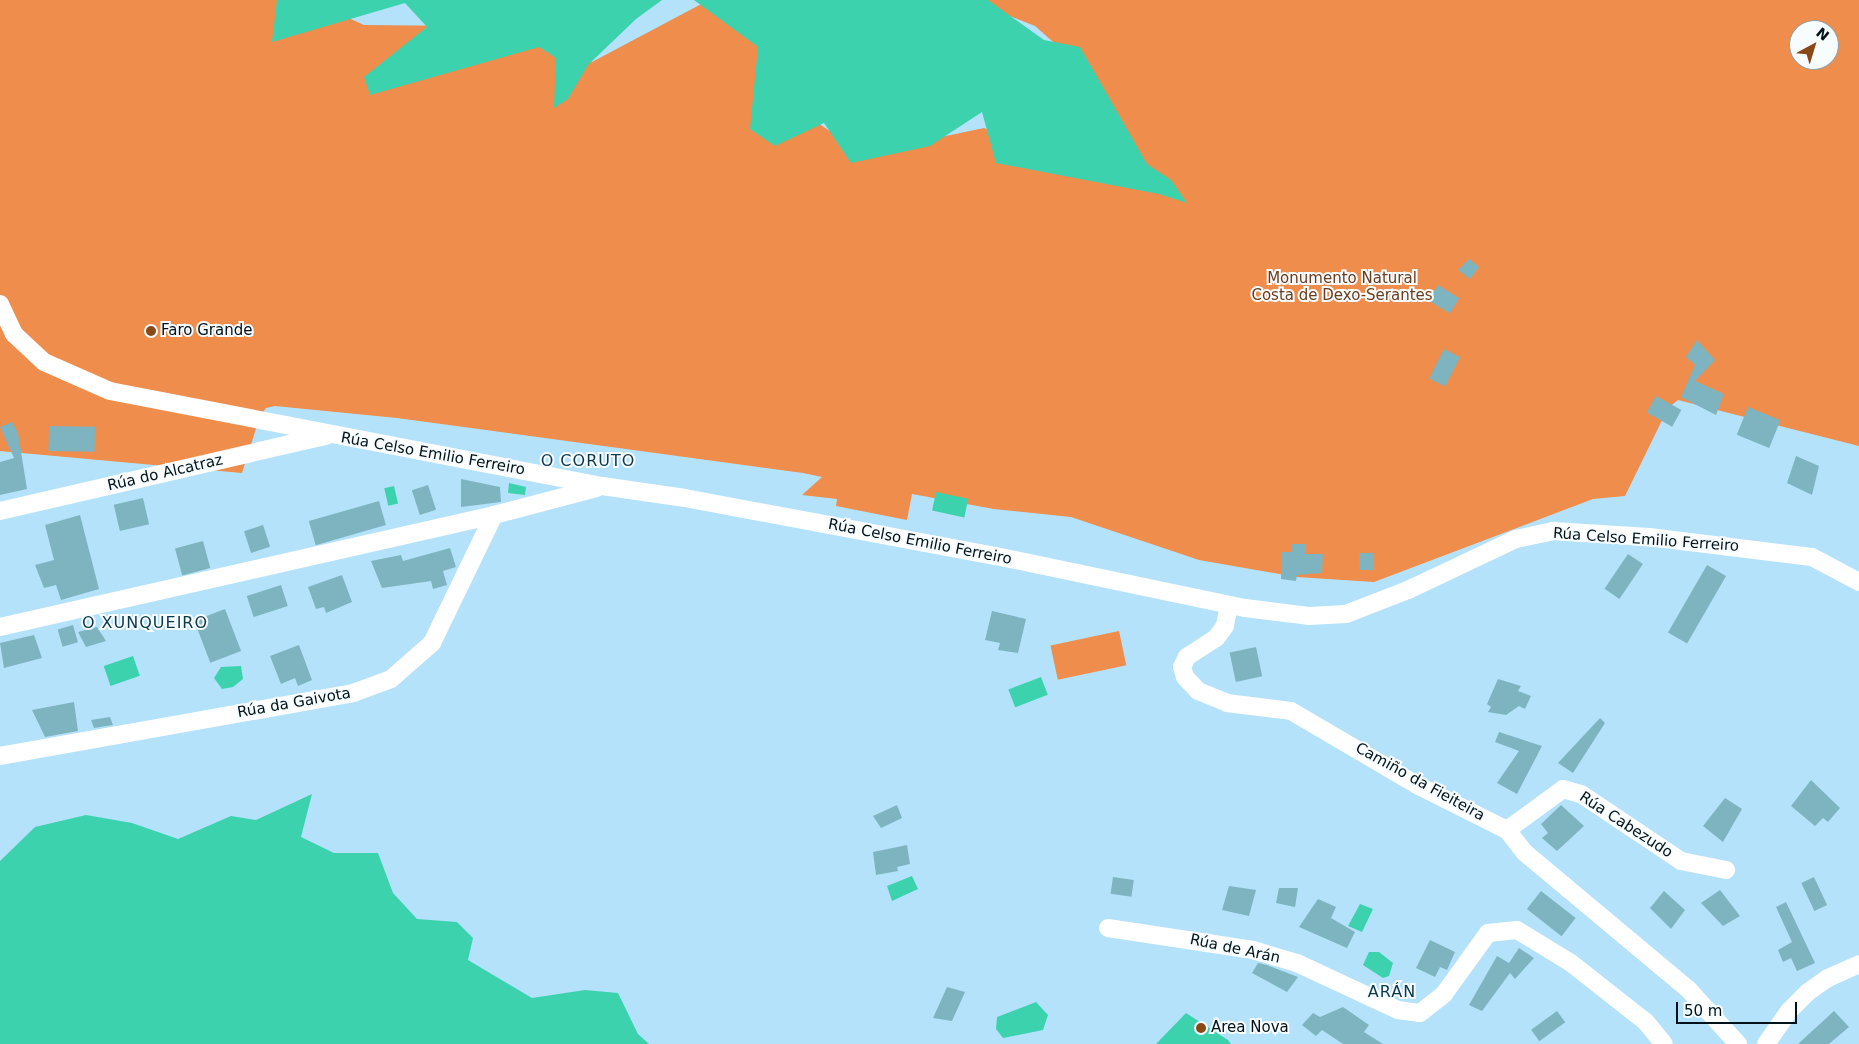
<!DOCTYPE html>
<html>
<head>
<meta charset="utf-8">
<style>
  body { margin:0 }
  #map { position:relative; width:1859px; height:1044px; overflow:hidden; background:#b4e2fb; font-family:"DejaVu Sans",sans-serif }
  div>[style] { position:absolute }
  .green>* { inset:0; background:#ee8d4c; transform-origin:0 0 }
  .water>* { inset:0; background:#3dd2ae; transform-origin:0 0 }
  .building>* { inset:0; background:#7eb4c0; transform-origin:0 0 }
  .street>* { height:18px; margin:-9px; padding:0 9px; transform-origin:9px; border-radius:9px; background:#fff }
  .dots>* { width:14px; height:14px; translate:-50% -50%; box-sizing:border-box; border:2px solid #f7fcfe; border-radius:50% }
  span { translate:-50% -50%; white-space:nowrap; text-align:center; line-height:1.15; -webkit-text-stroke:4px #f7fcfe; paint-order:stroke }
  .park-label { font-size:15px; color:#6a3c1c }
  .poi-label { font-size:15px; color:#02121a }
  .left { translate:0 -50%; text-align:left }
  .street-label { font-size:15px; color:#02121a }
  .neighbourhood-label { font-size:16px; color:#0a384d; letter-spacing:1px }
  .north { position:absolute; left:1789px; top:20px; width:50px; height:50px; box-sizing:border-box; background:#f7fcfe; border:1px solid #959ea3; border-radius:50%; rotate:39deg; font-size:14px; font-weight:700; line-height:20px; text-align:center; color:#02121a }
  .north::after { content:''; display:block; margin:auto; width:18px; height:22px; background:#8b4817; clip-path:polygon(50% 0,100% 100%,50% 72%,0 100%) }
  .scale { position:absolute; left:1676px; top:1002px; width:121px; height:22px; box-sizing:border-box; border:2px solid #02121a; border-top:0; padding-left:6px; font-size:15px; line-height:18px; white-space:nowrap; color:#02121a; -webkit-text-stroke:4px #f7fcfe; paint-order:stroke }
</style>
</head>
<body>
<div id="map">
  <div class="green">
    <i style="clip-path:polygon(evenodd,0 0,324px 0,331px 10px,364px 25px,465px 26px,592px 62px,707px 1px,771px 50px,805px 114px,857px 150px,903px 145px,984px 128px,1038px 149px,1087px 72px,1035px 26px,994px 10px,982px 0,1859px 0,1859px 446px,1678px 400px,1668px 408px,1625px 496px,1593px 499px,1374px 582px,1297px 577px,1199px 560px,1071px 517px,994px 509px,912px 494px,907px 520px,836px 506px,837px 499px,802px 495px,822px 477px,803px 473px,397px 418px,275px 406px,266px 408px,260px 416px,242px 473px,0 451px,0 0,1799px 30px,1829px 30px,1829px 60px,1799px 60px,1799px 30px)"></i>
    <i style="left:1119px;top:631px;width:35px;height:70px;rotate:78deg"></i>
  </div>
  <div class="water">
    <i style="clip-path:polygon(277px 0,662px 0,636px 19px,588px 65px,568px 99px,554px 108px,556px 58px,539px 47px,370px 95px,364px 77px,427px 27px,405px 3px,272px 42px)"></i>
    <i style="clip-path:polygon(694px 0,988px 0,1044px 40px,1080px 47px,1147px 164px,1171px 180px,1187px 203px,1159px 194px,996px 163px,982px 112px,930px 146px,851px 163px,824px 123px,775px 146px,750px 129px,758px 47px)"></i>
    <i style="clip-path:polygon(509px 483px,526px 487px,525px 495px,508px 493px)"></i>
    <i style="left:394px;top:486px;width:18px;height:10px;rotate:77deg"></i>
    <i style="left:936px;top:492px;width:33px;height:19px;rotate:12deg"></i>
    <i style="left:133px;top:656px;width:21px;height:31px;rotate:71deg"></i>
    <i style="clip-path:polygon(241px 666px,243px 679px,233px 687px,222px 689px,214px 678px,221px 667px)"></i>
    <i style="left:1041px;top:677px;width:19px;height:35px;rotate:69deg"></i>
    <i style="clip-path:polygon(312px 794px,301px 837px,334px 853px,378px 853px,393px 893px,417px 919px,457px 922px,473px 938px,468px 960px,532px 998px,585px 990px,618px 993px,638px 1034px,649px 1044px,0 1044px,0 861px,35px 827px,86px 815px,132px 823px,178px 839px,231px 816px,256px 820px)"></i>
    <i style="clip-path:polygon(912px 876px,918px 889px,892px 901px,887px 886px)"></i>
    <i style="clip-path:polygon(1360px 904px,1373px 909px,1362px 932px,1348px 926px)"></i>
    <i style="clip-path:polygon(1369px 952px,1379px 952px,1393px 963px,1389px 976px,1383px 978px,1363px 965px)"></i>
    <i style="clip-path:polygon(1036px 1002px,1048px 1015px,1043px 1030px,1003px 1038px,996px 1029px,997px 1017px)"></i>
    <i style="clip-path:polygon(1186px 1013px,1228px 1040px,1231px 1044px,1156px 1044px)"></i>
  </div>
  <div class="building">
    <i style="clip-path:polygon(1469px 259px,1479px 267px,1470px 279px,1458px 270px)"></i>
    <i style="left:1438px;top:285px;width:25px;height:18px;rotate:32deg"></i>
    <i style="clip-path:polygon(1697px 340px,1715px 360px,1695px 381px,1724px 394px,1716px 415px,1681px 397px,1695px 365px,1686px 357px)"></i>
    <i style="left:1444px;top:349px;width:18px;height:33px;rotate:27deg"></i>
    <i style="left:1656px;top:396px;width:29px;height:19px;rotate:29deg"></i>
    <i style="left:1748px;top:407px;width:35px;height:30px;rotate:22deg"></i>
    <i style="clip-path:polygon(12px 422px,18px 433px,27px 489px,0 495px,0 462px,14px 458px,0 427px)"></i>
    <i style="left:49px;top:426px;width:46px;height:25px;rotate:1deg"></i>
    <i style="clip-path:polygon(1796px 456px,1819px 466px,1812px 495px,1787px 483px)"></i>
    <i style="clip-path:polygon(461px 479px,500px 487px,501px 502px,461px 507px)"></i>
    <i style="left:428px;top:485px;width:26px;height:17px;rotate:72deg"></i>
    <i style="left:143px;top:498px;width:27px;height:30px;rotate:77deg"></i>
    <i style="left:379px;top:501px;width:25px;height:73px;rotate:74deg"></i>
    <i style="clip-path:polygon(80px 515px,99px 589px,61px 600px,56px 585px,44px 588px,35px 565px,54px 560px,45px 525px)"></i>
    <i style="left:263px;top:525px;width:23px;height:20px;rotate:72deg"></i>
    <i style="left:203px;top:541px;width:28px;height:29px;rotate:75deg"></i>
    <i style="clip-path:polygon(1292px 544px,1306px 544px,1306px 554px,1323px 554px,1322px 573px,1297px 575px,1296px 581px,1281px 579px,1282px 552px,1291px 552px)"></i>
    <i style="clip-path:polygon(450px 548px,456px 567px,443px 571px,447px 585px,433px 589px,431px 581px,382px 588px,371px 561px,401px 555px,403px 561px)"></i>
    <i style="left:1359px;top:553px;width:15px;height:17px"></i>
    <i style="left:1628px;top:554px;width:18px;height:42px;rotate:34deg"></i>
    <i style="left:1707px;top:565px;width:22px;height:78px;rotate:30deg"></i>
    <i style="clip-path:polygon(342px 575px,352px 602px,326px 613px,324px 607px,316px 609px,308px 587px)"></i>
    <i style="left:281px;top:585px;width:22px;height:36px;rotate:72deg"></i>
    <i style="left:225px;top:609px;width:45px;height:33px;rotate:69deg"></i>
    <i style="clip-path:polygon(992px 611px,1026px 619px,1018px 653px,998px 650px,1000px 643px,985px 640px)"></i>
    <i style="left:73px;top:625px;width:18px;height:16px;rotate:74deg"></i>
    <i style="clip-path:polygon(97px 627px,106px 641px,86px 647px,78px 632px)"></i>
    <i style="clip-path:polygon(34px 635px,42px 658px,4px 668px,0 643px)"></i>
    <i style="clip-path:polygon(299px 645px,312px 680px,298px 686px,295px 678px,281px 684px,270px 656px)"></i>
    <i style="left:1256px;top:647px;width:30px;height:27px;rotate:78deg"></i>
    <i style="clip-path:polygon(1498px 679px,1521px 686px,1518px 691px,1531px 696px,1525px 709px,1519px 706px,1506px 715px,1488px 712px,1491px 707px,1487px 704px)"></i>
    <i style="clip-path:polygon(74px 702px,78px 731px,45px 737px,32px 710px)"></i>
    <i style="clip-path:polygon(110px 717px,113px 725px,94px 728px,91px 720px)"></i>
    <i style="clip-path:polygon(1600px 718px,1605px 723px,1573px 773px,1558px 763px)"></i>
    <i style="clip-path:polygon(1499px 732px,1542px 746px,1517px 794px,1497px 783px,1519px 751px,1495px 742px)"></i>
    <i style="clip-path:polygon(1811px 780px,1840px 808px,1828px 822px,1823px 818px,1815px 826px,1791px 806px)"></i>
    <i style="clip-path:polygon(1725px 798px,1742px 809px,1723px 842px,1703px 826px)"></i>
    <i style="clip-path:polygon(897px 805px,902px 818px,881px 828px,873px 816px)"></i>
    <i style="clip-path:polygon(1561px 805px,1584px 826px,1557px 851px,1542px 838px,1548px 833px,1541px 824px)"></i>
    <i style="clip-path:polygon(907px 845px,910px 864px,897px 867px,898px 871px,876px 875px,873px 852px)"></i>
    <i style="left:1113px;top:877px;width:21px;height:17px;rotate:8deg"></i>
    <i style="left:1814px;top:877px;width:31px;height:14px;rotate:65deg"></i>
    <i style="clip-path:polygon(1229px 886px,1256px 890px,1249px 916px,1222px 910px)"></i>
    <i style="clip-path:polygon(1279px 888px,1298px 888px,1295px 907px,1276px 903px)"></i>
    <i style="clip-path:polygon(1720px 890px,1740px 916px,1723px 926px,1701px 903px)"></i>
    <i style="left:1541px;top:891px;width:44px;height:23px;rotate:38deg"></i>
    <i style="clip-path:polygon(1664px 891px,1685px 910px,1671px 929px,1650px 908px)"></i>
    <i style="clip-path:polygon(1318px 899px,1336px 907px,1331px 918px,1355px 932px,1347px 948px,1299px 927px)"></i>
    <i style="clip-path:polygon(1786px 902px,1815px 963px,1797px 971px,1791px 958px,1783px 962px,1778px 950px,1792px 942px,1776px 907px)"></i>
    <i style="clip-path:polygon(1430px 940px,1455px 952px,1447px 970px,1440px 967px,1435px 977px,1416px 968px)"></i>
    <i style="clip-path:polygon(1519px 948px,1534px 958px,1515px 979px,1510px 973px,1482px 1011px,1469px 1005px,1497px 956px,1509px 963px)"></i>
    <i style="clip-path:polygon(1258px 963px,1267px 965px,1298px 977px,1287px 992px,1252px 973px)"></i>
    <i style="clip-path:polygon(947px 987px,965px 992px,952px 1021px,933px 1018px)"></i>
    <i style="clip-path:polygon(1343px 1007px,1369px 1025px,1364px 1032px,1383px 1044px,1343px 1044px,1322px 1030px,1316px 1036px,1302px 1025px,1313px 1013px,1320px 1017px)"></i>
    <i style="left:1557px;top:1011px;width:14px;height:32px;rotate:54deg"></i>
    <i style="clip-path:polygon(1834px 1011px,1849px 1027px,1829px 1044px,1798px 1044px)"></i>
  </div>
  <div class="street">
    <i style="left:0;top:304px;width:33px;rotate:65deg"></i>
    <i style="left:14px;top:334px;width:41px;rotate:43deg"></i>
    <i style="left:44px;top:362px;width:72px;rotate:23.7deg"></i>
    <i style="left:110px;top:391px;width:501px;rotate:10.93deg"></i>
    <i style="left:602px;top:486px;width:84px;rotate:8.2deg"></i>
    <i style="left:685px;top:498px;width:316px;rotate:10.6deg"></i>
    <i style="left:996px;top:556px;width:254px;rotate:11.8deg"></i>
    <i style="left:1245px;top:608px;width:64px;rotate:7.1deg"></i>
    <i style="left:1309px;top:616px;width:37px;rotate:-3deg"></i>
    <i style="left:1346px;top:614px;width:66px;rotate:-21.2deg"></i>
    <i style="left:1408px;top:590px;width:119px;rotate:-25.3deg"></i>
    <i style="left:1516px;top:539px;width:38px;rotate:-12deg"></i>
    <i style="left:1553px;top:531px;width:96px;rotate:3.6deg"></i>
    <i style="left:1649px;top:537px;width:164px;rotate:7deg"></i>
    <i style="left:1812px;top:557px;width:53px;rotate:28deg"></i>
    <i style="left:0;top:511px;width:335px;rotate:-13deg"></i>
    <i style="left:1229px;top:605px;width:21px;rotate:101deg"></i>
    <i style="left:1225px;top:626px;width:15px;rotate:127deg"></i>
    <i style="left:1216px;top:638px;width:35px;rotate:147deg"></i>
    <i style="left:1187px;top:657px;width:11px;rotate:117deg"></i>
    <i style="left:1182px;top:667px;width:10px;rotate:73deg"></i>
    <i style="left:1185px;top:677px;width:19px;rotate:47deg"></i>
    <i style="left:1198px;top:691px;width:31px;rotate:22deg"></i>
    <i style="left:1227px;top:703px;width:64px;rotate:7.1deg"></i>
    <i style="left:1291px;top:711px;width:148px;rotate:30.4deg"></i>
    <i style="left:1419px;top:786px;width:98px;rotate:26.6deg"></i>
    <i style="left:1507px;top:830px;width:28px;rotate:52deg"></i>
    <i style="left:1524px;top:852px;width:215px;rotate:39.9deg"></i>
    <i style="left:1689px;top:990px;width:73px;rotate:47.8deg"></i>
    <i style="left:0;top:627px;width:507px;rotate:-12.77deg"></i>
    <i style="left:494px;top:515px;width:106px;rotate:-14.7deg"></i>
    <i style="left:0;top:756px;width:359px;rotate:-10.1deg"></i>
    <i style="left:353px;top:693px;width:40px;rotate:-20.2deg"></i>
    <i style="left:391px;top:679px;width:55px;rotate:-41.3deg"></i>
    <i style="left:432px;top:643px;width:142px;rotate:-64.2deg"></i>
    <i style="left:1507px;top:830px;width:69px;rotate:-36.2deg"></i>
    <i style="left:1563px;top:789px;width:19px;rotate:16deg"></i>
    <i style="left:1581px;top:794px;width:120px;rotate:33.8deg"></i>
    <i style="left:1681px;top:861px;width:46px;rotate:11.3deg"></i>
    <i style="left:1108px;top:928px;width:147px;rotate:8.6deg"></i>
    <i style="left:1253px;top:950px;width:46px;rotate:16.5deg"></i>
    <i style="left:1297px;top:963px;width:111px;rotate:25deg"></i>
    <i style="left:1398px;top:1010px;width:22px;rotate:8deg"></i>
    <i style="left:1420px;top:1013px;width:31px;rotate:-38deg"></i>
    <i style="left:1444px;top:994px;width:75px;rotate:-54.2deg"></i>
    <i style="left:1488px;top:933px;width:29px;rotate:-6deg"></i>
    <i style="left:1517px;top:930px;width:63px;rotate:31.4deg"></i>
    <i style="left:1571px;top:963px;width:95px;rotate:38.2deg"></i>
    <i style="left:1646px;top:1022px;width:28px;rotate:51deg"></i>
    <i style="left:1766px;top:1044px;width:39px;rotate:-55deg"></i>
    <i style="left:1788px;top:1012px;width:28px;rotate:-45deg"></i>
    <i style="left:1808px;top:992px;width:24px;rotate:-35deg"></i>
    <i style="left:1828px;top:978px;width:34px;rotate:-24deg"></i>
  </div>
  <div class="dots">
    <i style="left:151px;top:331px;background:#8b4817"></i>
    <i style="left:1201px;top:1028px;background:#8b4817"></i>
  </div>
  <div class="park-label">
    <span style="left:1342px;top:287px">Monumento Natural<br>Costa de Dexo-Serantes</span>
  </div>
  <div class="poi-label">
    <span class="left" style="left:161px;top:331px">Faro Grande</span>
    <span class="left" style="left:1211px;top:1028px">Area Nova</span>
  </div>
  <div class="street-label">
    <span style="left:433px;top:454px;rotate:10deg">Rúa Celso Emilio Ferreiro</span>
    <span style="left:165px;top:473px;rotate:-13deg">Rúa do Alcatraz</span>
    <span style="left:1646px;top:540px;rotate:4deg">Rúa Celso Emilio Ferreiro</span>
    <span style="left:920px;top:542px;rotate:11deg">Rúa Celso Emilio Ferreiro</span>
    <span style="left:294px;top:703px;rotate:-10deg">Rúa da Gaivota</span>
    <span style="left:1420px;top:782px;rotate:29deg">Camiño da Fieiteira</span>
    <span style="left:1626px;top:825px;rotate:33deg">Rúa Cabezudo</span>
    <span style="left:1235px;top:949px;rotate:12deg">Rúa de Arán</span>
  </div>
  <div class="neighbourhood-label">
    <span style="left:588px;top:461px">O CORUTO</span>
    <span style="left:145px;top:623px">O XUNQUEIRO</span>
    <span style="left:1392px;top:992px">ARÁN</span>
  </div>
  <div class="north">N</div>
  <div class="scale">50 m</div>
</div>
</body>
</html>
